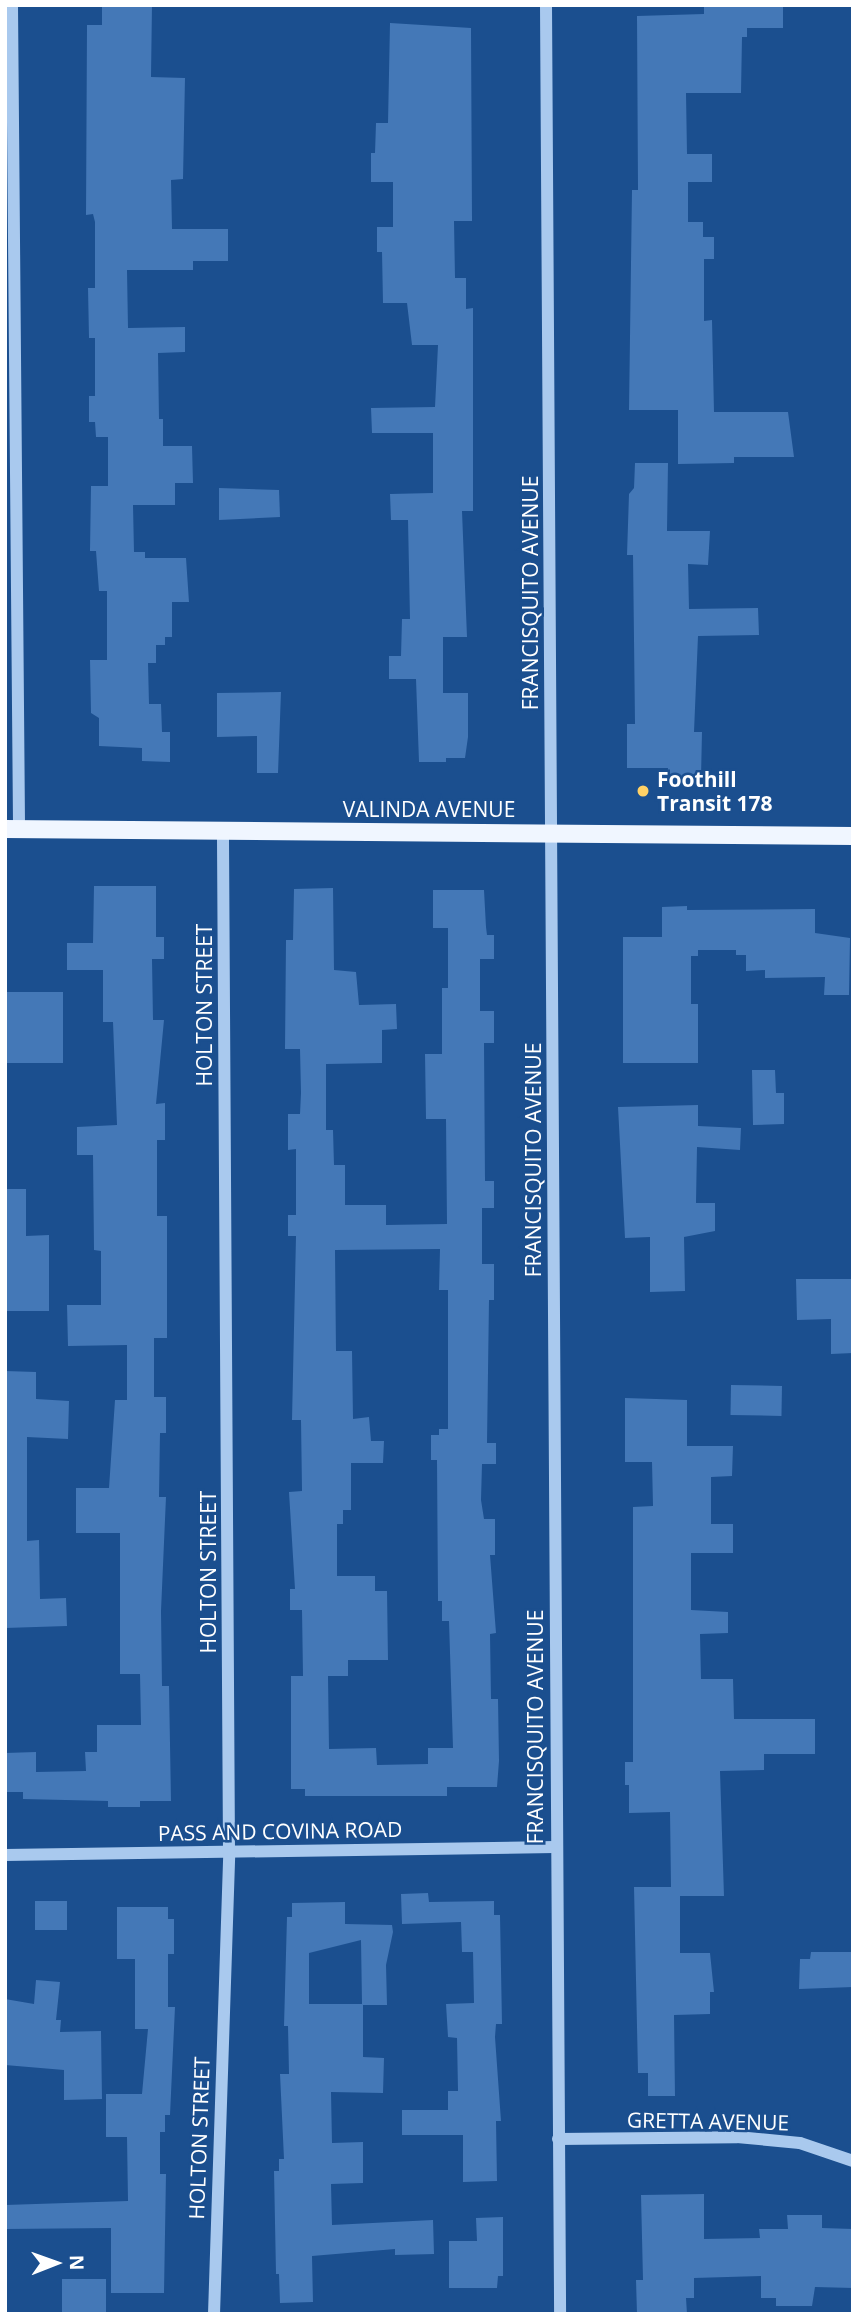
<!DOCTYPE html>
<html>
<head>
<meta charset="utf-8">
<style>
  body { margin:0 }
  #map { position:relative; width:858px; height:2319px; overflow:hidden; background:#1b4f8f; font-family:"Open Sans",sans-serif }
  div>[style] { position:absolute }
  .building>* { inset:0; background:#4478b7; transform-origin:0 0 }
  .minor>* { height:12px; margin:-6px; padding:0 6px; transform-origin:6px; border-radius:6px; background:#a9c9ee }
  .major>* { height:18px; margin:-9px; padding:0 9px; transform-origin:9px; border-radius:9px; background:#f0f6ff }
  .dots>* { width:19px; height:19px; translate:-50% -50%; box-sizing:border-box; border:4px solid #1b4f8f; border-radius:50% }
  span { translate:-50% -50%; white-space:nowrap; text-align:center; line-height:1.15; -webkit-text-stroke:5px #1b4f8f; paint-order:stroke }
  .street-label { font-size:21px; color:#fff }
  .poi-label { font-size:21px; color:#fff; font-weight:700 }
  .left { translate:0 -50%; text-align:left }
  .frame { position:absolute; inset:0; border:7px solid #fff; pointer-events:none }
  .north { position:absolute; left:21px; top:2228px; width:70px; height:70px; -webkit-text-stroke:5px #1b4f8f; paint-order:stroke; rotate:89deg; font-size:19px; font-weight:700; line-height:28px; text-align:center; color:#fff }
  .north::after { content:''; display:block; margin:auto; width:24px; height:32px; background:#fff; clip-path:polygon(50% 0,100% 100%,50% 72%,0 100%) }
</style>
</head>
<body>
<div id="map">
  <div class="building">
    <i style="clip-path:polygon(102px 5px,152px 5px,151px 77px,185px 78px,183px 179px,171px 180px,172px 229px,228px 229px,228px 261px,193px 261px,193px 270px,127px 270px,128px 328px,185px 327px,185px 352px,158px 353px,159px 419px,163px 419px,163px 446px,192px 446px,193px 483px,175px 483px,175px 505px,133px 505px,134px 552px,145px 552px,145px 558px,186px 558px,189px 602px,172px 602px,172px 637px,165px 637px,165px 645px,156px 645px,156px 663px,148px 663px,149px 704px,161px 704px,162px 732px,170px 732px,170px 762px,142px 761px,142px 748px,99px 746px,99px 718px,91px 713px,90px 660px,107px 660px,107px 591px,99px 591px,96px 551px,90px 551px,91px 486px,108px 486px,108px 437px,96px 437px,95px 422px,89px 422px,89px 396px,95px 396px,95px 338px,89px 338px,88px 288px,95px 288px,95px 222px,93px 214px,86px 215px,87px 25px,102px 25px)"></i>
    <i style="clip-path:polygon(704px 5px,783px 5px,783px 28px,747px 28px,747px 37px,742px 37px,741px 93px,686px 93px,687px 154px,712px 154px,712px 182px,688px 182px,688px 222px,703px 222px,703px 237px,714px 237px,714px 259px,704px 259px,704px 321px,712px 320px,714px 412px,788px 412px,794px 457px,734px 457px,734px 463px,678px 464px,678px 410px,629px 410px,632px 190px,638px 190px,637px 16px,704px 14px)"></i>
    <i style="clip-path:polygon(390px 23px,471px 28px,472px 221px,454px 221px,455px 278px,466px 278px,466px 309px,473px 308px,473px 511px,462px 511px,467px 637px,443px 637px,443px 693px,468px 693px,468px 737px,465px 758px,446px 758px,446px 762px,419px 762px,416px 679px,389px 679px,389px 656px,401px 656px,402px 619px,410px 619px,408px 520px,391px 520px,390px 494px,433px 493px,433px 433px,372px 433px,371px 408px,435px 407px,438px 345px,412px 345px,407px 303px,383px 303px,382px 252px,377px 252px,377px 227px,393px 227px,393px 182px,371px 182px,371px 153px,375px 153px,376px 123px,388px 123px)"></i>
    <i style="clip-path:polygon(635px 463px,668px 463px,667px 531px,710px 531px,708px 565px,688px 564px,689px 609px,758px 608px,759px 635px,698px 636px,694px 732px,702px 732px,701px 778px,667px 778px,668px 768px,627px 768px,627px 724px,635px 724px,633px 555px,627px 555px,629px 494px,634px 488px)"></i>
    <i style="clip-path:polygon(219px 488px,279px 490px,280px 517px,219px 520px)"></i>
    <i style="clip-path:polygon(281px 692px,278px 773px,257px 773px,257px 736px,217px 737px,217px 693px)"></i>
    <i style="clip-path:polygon(94px 886px,156px 886px,156px 937px,164px 937px,164px 959px,152px 959px,153px 1020px,164px 1020px,156px 1104px,165px 1103px,165px 1140px,157px 1140px,157px 1216px,167px 1216px,167px 1338px,154px 1338px,154px 1397px,166px 1397px,166px 1433px,160px 1433px,159px 1497px,166px 1497px,161px 1611px,162px 1686px,169px 1686px,171px 1801px,140px 1801px,140px 1807px,108px 1807px,108px 1801px,23px 1799px,23px 1792px,5px 1792px,5px 1753px,36px 1752px,36px 1772px,86px 1771px,85px 1752px,97px 1752px,97px 1725px,141px 1725px,140px 1674px,120px 1674px,120px 1533px,76px 1533px,76px 1488px,109px 1488px,115px 1400px,127px 1400px,127px 1345px,68px 1346px,67px 1305px,101px 1305px,101px 1251px,94px 1250px,93px 1155px,77px 1155px,77px 1127px,117px 1125px,113px 1022px,103px 1022px,103px 970px,67px 970px,67px 943px,93px 943px)"></i>
    <i style="clip-path:polygon(evenodd,333px 888px,334px 970px,356px 972px,359px 1005px,396px 1004px,397px 1029px,382px 1030px,382px 1063px,326px 1064px,326px 1130px,333px 1130px,334px 1165px,345px 1165px,345px 1205px,386px 1205px,386px 1225px,447px 1224px,446px 1119px,426px 1119px,425px 1054px,442px 1054px,442px 988px,448px 988px,448px 928px,433px 928px,433px 890px,484px 890px,486px 927px,487px 935px,494px 935px,494px 959px,480px 959px,480px 1011px,494px 1011px,494px 1043px,484px 1043px,485px 1181px,494px 1181px,494px 1208px,482px 1208px,482px 1264px,494px 1264px,494px 1300px,489px 1300px,487px 1443px,496px 1443px,496px 1464px,482px 1464px,481px 1500px,484px 1519px,495px 1519px,495px 1555px,490px 1555px,496px 1633px,490px 1634px,491px 1699px,498px 1699px,499px 1761px,497px 1787px,447px 1787px,447px 1796px,305px 1796px,305px 1789px,291px 1789px,291px 1676px,303px 1676px,302px 1610px,290px 1610px,290px 1589px,295px 1589px,289px 1492px,302px 1491px,301px 1420px,292px 1420px,296px 1236px,288px 1236px,288px 1215px,296px 1215px,296px 1149px,288px 1150px,288px 1114px,300px 1114px,301px 1093px,300px 1049px,285px 1049px,286px 940px,293px 940px,294px 889px,333px 888px,440px 1249px,439px 1290px,448px 1290px,448px 1429px,439px 1429px,439px 1435px,431px 1435px,431px 1460px,437px 1460px,438px 1601px,442px 1601px,442px 1621px,449px 1621px,453px 1748px,428px 1748px,428px 1764px,377px 1765px,376px 1748px,329px 1749px,328px 1676px,348px 1676px,348px 1660px,388px 1660px,387px 1591px,375px 1591px,375px 1576px,337px 1576px,337px 1524px,343px 1524px,343px 1510px,351px 1510px,351px 1463px,383px 1463px,384px 1441px,371px 1441px,369px 1417px,353px 1419px,352px 1351px,336px 1351px,335px 1250px,440px 1249px)"></i>
    <i style="clip-path:polygon(687px 906px,687px 910px,815px 909px,815px 933px,850px 938px,849px 995px,824px 995px,825px 977px,765px 978px,765px 970px,746px 971px,746px 955px,736px 955px,736px 950px,698px 950px,698px 956px,691px 956px,691px 1004px,698px 1004px,698px 1063px,623px 1063px,623px 937px,662px 937px,662px 907px)"></i>
    <i style="left:5px;top:992px;width:58px;height:71px"></i>
    <i style="clip-path:polygon(752px 1070px,775px 1070px,776px 1093px,784px 1093px,784px 1124px,753px 1125px)"></i>
    <i style="clip-path:polygon(698px 1105px,698px 1126px,741px 1128px,740px 1150px,697px 1147px,696px 1203px,715px 1203px,715px 1231px,684px 1237px,685px 1291px,650px 1292px,650px 1237px,625px 1238px,618px 1107px)"></i>
    <i style="clip-path:polygon(5px 1189px,26px 1189px,26px 1236px,49px 1235px,49px 1311px,5px 1311px)"></i>
    <i style="clip-path:polygon(796px 1279px,853px 1279px,853px 1353px,831px 1354px,831px 1319px,797px 1320px)"></i>
    <i style="clip-path:polygon(5px 1371px,36px 1372px,36px 1399px,69px 1401px,68px 1439px,27px 1437px,27px 1541px,39px 1540px,40px 1599px,66px 1598px,67px 1626px,5px 1628px)"></i>
    <i style="left:731px;top:1385px;width:51px;height:30px;rotate:1deg"></i>
    <i style="clip-path:polygon(625px 1398px,687px 1400px,687px 1446px,733px 1446px,732px 1476px,711px 1477px,711px 1524px,733px 1524px,733px 1553px,691px 1553px,691px 1610px,728px 1612px,728px 1633px,700px 1634px,701px 1679px,733px 1679px,734px 1719px,815px 1719px,815px 1754px,764px 1754px,764px 1770px,720px 1771px,724px 1896px,680px 1896px,680px 1953px,710px 1953px,714px 1992px,710px 1992px,710px 2014px,674px 2015px,675px 2096px,648px 2096px,648px 2073px,638px 2073px,634px 1887px,671px 1887px,670px 1812px,629px 1813px,629px 1785px,625px 1785px,625px 1762px,633px 1762px,633px 1507px,653px 1506px,652px 1462px,625px 1462px)"></i>
    <i style="clip-path:polygon(428px 1893px,429px 1902px,494px 1901px,494px 1915px,500px 1915px,502px 2024px,496px 2024px,495px 2037px,501px 2121px,496px 2121px,497px 2181px,463px 2182px,463px 2135px,402px 2135px,402px 2110px,448px 2110px,448px 2091px,458px 2091px,457px 2038px,448px 2037px,446px 2004px,474px 2003px,473px 1952px,462px 1952px,461px 1922px,402px 1924px,401px 1894px)"></i>
    <i style="left:35px;top:1901px;width:32px;height:29px"></i>
    <i style="clip-path:polygon(evenodd,345px 1902px,345px 1924px,392px 1925px,393px 1932px,386px 1965px,387px 2005px,363px 2005px,363px 2057px,384px 2058px,383px 2093px,331px 2092px,332px 2143px,363px 2142px,363px 2183px,331px 2184px,332px 2225px,433px 2220px,434px 2254px,395px 2255px,395px 2249px,312px 2256px,313px 2302px,280px 2303px,279px 2274px,276px 2274px,274px 2171px,279px 2171px,279px 2159px,284px 2159px,280px 2074px,289px 2074px,288px 2026px,284px 2026px,287px 1917px,292px 1917px,292px 1903px,345px 1902px,361px 1940px,362px 2004px,309px 2004px,309px 1953px,361px 1940px)"></i>
    <i style="clip-path:polygon(117px 1907px,168px 1907px,168px 1919px,174px 1919px,174px 1954px,168px 1954px,168px 2007px,175px 2007px,170px 2115px,165px 2115px,165px 2132px,160px 2132px,160px 2174px,166px 2174px,164px 2293px,111px 2293px,111px 2228px,5px 2229px,5px 2205px,128px 2201px,127px 2137px,106px 2137px,106px 2094px,142px 2094px,148px 2029px,135px 2029px,135px 1959px,117px 1959px)"></i>
    <i style="clip-path:polygon(811px 1952px,853px 1952px,853px 1987px,799px 1989px,800px 1959px,810px 1959px)"></i>
    <i style="clip-path:polygon(36px 1980px,60px 1982px,56px 2020px,61px 2020px,60px 2032px,101px 2031px,102px 2099px,64px 2100px,64px 2070px,5px 2065px,5px 1999px,34px 2004px)"></i>
    <i style="clip-path:polygon(704px 2194px,704px 2239px,760px 2238px,759px 2229px,788px 2229px,787px 2215px,822px 2215px,822px 2228px,853px 2229px,853px 2288px,815px 2287px,812px 2306px,776px 2306px,776px 2298px,761px 2298px,761px 2276px,694px 2278px,694px 2298px,686px 2298px,687px 2314px,637px 2314px,636px 2280px,643px 2280px,641px 2195px)"></i>
    <i style="clip-path:polygon(503px 2217px,503px 2276px,498px 2276px,497px 2288px,449px 2288px,449px 2241px,477px 2241px,476px 2218px)"></i>
    <i style="left:106px;top:2279px;width:35px;height:44px;rotate:90deg"></i>
  </div>
  <div class="minor">
    <i style="left:12px;top:5px;width:824px;rotate:89.51deg"></i>
    <i style="left:546px;top:5px;width:2309px;rotate:89.65deg"></i>
    <i style="left:5px;top:1855px;width:550px;rotate:-0.83deg"></i>
    <i style="left:558px;top:2139px;width:179px;rotate:-0.6deg"></i>
    <i style="left:737px;top:2137px;width:63px;rotate:5.4deg"></i>
    <i style="left:800px;top:2143px;width:56px;rotate:18.8deg"></i>
    <i style="left:214px;top:2314px;width:463px;rotate:-88.1deg"></i>
    <i style="left:229px;top:1851px;width:1021px;rotate:-90.34deg"></i>
  </div>
  <div class="major">
    <i style="left:5px;top:829px;width:848px;rotate:0.47deg"></i>
  </div>
  <div class="dots">
    <i style="left:643px;top:791px;background:#ffd166"></i>
  </div>
  <div class="street-label">
    <span style="left:530px;top:593px;rotate:-90deg">FRANCISQUITO AVENUE</span>
    <span style="left:429px;top:809px">VALINDA AVENUE</span>
    <span style="left:204px;top:1005px;rotate:-90deg">HOLTON STREET</span>
    <span style="left:533px;top:1160px;rotate:-90deg">FRANCISQUITO AVENUE</span>
    <span style="left:208px;top:1572px;rotate:-90deg">HOLTON STREET</span>
    <span style="left:535px;top:1727px;rotate:-90deg">FRANCISQUITO AVENUE</span>
    <span style="left:280px;top:1831px;rotate:-1deg">PASS AND COVINA ROAD</span>
    <span style="left:708px;top:2121px;rotate:1deg">GRETTA AVENUE</span>
    <span style="left:199px;top:2138px;rotate:-88deg">HOLTON STREET</span>
  </div>
  <div class="poi-label">
    <span class="left" style="left:657px;top:791px">Foothill<br>Transit 178</span>
  </div>
  <div class="frame"></div>
  <div class="north">N</div>
</div>
</body>
</html>
